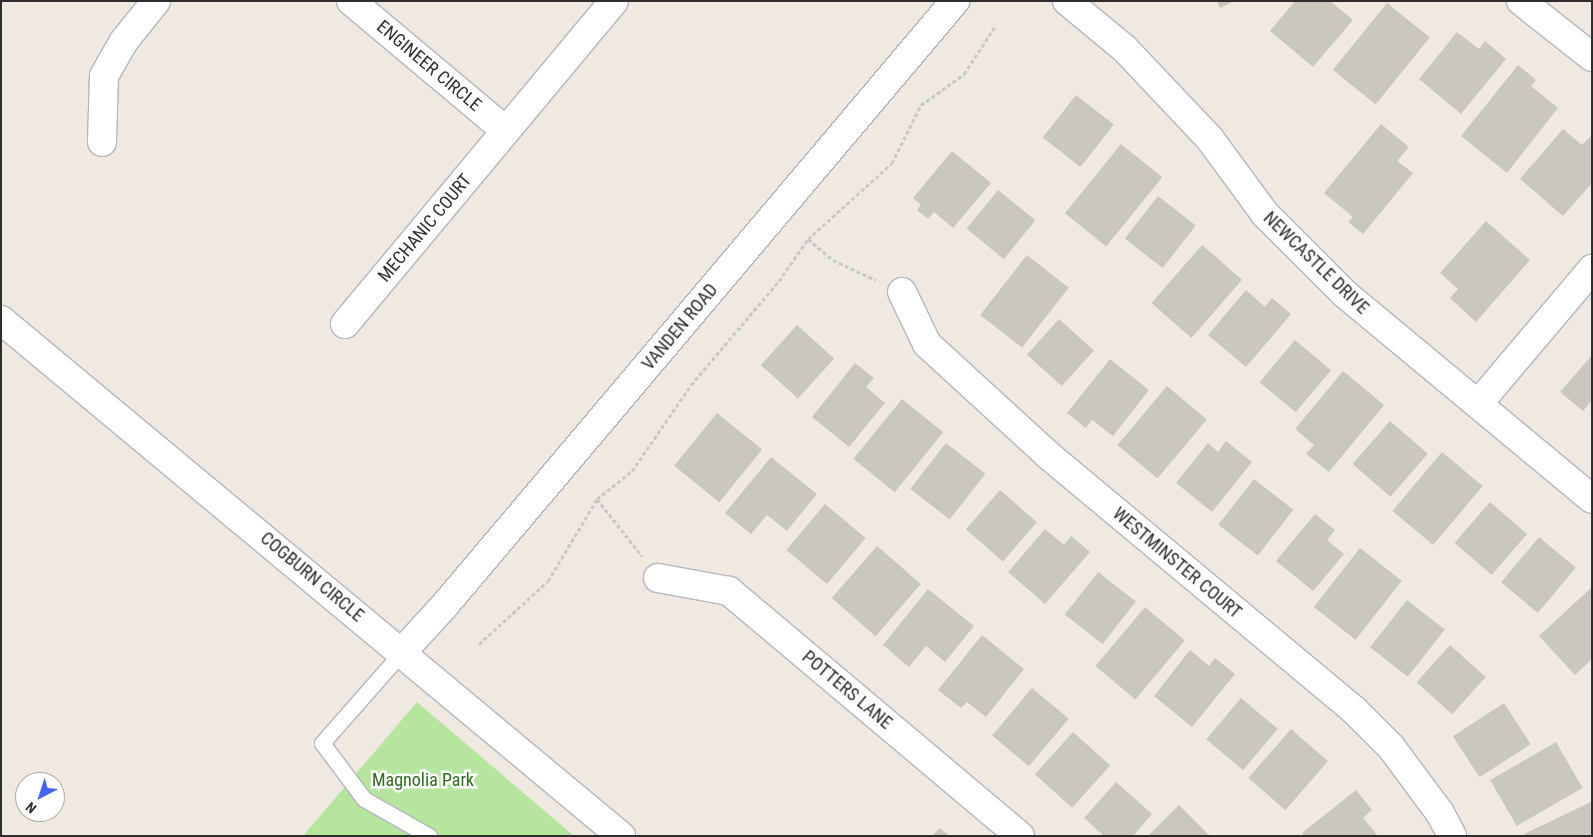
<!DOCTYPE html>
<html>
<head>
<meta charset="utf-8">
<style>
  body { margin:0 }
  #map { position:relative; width:1593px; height:837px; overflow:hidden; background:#efe9e1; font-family:"Roboto Condensed",sans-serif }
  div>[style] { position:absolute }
  .green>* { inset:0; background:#b6e59e }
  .building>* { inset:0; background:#cbc7bf; transform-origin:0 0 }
  .path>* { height:3px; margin-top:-1.5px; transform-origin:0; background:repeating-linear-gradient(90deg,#c9c9c9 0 4px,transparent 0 6.5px) }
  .roads { filter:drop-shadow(1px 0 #b4b7c1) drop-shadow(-1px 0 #b4b7c1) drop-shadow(0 1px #b4b7c1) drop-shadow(0 -1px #b4b7c1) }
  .service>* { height:15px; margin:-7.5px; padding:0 7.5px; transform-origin:7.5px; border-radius:7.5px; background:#fff }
  .minor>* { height:28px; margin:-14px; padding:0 14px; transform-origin:14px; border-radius:14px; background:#fff }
  .tertiary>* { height:28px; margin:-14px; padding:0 14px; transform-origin:14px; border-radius:14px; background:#fff }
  span { translate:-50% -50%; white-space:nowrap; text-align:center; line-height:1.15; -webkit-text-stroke:5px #fff; paint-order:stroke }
  .street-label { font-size:18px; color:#2e2e2e }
  .park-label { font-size:18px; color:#2c6e1b }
  .frame { position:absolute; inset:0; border:2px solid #2e2e2e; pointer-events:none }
  .north { position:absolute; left:15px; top:772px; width:50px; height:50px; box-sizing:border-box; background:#fff; border:1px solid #ababab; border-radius:50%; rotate:220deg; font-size:14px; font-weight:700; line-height:20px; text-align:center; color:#2e2e2e }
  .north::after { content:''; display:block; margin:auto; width:18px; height:22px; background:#4264fb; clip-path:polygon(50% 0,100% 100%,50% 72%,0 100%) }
</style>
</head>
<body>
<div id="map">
  <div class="green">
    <i style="clip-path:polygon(417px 702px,574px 836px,303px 836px)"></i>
  </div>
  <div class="building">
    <i style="clip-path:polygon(1217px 1px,1234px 1px,1220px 8px)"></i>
    <i style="clip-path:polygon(1295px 1px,1330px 1px,1353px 20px,1313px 67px,1270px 31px)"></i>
    <i style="left:1387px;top:3px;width:55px;height:86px;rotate:39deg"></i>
    <i style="clip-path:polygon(1457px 32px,1479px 49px,1485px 41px,1506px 59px,1461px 114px,1419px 79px)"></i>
    <i style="clip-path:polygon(1518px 65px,1536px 80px,1531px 86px,1558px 108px,1507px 173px,1461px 136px)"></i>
    <i style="left:1076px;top:95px;width:48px;height:54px;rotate:38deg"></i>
    <i style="clip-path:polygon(1381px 124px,1409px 147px,1397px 161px,1413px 173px,1363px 234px,1348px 222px,1353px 217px,1324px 193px)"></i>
    <i style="clip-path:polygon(1563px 129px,1582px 145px,1592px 135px,1592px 183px,1563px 216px,1520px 179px)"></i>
    <i style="left:1121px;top:144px;width:53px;height:89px;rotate:39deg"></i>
    <i style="clip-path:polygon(952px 151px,991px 183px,953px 228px,934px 212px,928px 219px,917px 210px,921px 205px,913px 198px)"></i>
    <i style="left:998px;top:190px;width:48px;height:50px;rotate:39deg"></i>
    <i style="left:1158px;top:196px;width:48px;height:54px;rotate:38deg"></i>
    <i style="clip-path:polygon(1486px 221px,1530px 260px,1476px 322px,1450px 298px,1458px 289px,1440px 273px)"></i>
    <i style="left:1202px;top:245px;width:53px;height:77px;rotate:41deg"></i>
    <i style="left:1027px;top:255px;width:53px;height:76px;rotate:38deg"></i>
    <i style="clip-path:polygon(1246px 290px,1265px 307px,1272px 298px,1291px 314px,1246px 367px,1208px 335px)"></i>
    <i style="left:1059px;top:319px;width:47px;height:48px;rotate:42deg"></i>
    <i style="left:797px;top:325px;width:50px;height:54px;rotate:42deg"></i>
    <i style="left:1295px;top:340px;width:47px;height:55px;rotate:40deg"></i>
    <i style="clip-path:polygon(1592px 355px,1592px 400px,1583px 411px,1560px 392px)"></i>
    <i style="clip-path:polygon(1110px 359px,1149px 390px,1113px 436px,1092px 420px,1086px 428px,1067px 413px)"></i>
    <i style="clip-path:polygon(855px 363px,874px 378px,866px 387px,885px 403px,849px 447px,812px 417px)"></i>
    <i style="clip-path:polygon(1343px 371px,1384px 405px,1329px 472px,1306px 454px,1314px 445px,1295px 429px)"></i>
    <i style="left:1167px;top:386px;width:52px;height:77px;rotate:40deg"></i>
    <i style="left:902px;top:399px;width:53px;height:77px;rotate:39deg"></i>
    <i style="left:717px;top:413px;width:58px;height:68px;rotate:39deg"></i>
    <i style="left:1390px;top:421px;width:50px;height:57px;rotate:41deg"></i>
    <i style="clip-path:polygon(1226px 441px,1252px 462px,1212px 512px,1176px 483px,1208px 443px,1218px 452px)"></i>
    <i style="left:946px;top:443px;width:50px;height:58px;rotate:38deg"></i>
    <i style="left:1442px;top:452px;width:53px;height:77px;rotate:40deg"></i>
    <i style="clip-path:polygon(771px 457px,817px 494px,787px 531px,767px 515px,751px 534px,725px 513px)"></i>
    <i style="left:1254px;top:479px;width:50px;height:58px;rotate:38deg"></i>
    <i style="left:1000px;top:490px;width:49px;height:52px;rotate:41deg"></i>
    <i style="left:1490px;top:502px;width:49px;height:54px;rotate:41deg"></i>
    <i style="left:825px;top:504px;width:53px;height:60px;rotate:40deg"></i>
    <i style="clip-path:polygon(1315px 514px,1335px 530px,1327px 540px,1344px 554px,1313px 591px,1276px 561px)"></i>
    <i style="clip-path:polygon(1045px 529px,1064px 545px,1071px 536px,1090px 552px,1045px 604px,1008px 572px)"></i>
    <i style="left:1539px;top:537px;width:48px;height:59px;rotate:40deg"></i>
    <i style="left:877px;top:546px;width:58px;height:69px;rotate:41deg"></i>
    <i style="left:1360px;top:548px;width:53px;height:75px;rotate:38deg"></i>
    <i style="left:1098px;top:572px;width:48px;height:54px;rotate:38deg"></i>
    <i style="clip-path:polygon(1592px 587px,1592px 659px,1575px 675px,1539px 636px)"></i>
    <i style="clip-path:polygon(928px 589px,974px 626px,945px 662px,926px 646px,909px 667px,883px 645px)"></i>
    <i style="left:1407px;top:600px;width:48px;height:60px;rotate:38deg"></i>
    <i style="left:1145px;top:607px;width:52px;height:77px;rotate:40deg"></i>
    <i style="clip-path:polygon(982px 635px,1024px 669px,986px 717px,967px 702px,961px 708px,938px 690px)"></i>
    <i style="left:1450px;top:645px;width:48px;height:50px;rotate:42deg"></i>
    <i style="clip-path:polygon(1190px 650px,1209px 666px,1215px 658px,1235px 674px,1192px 727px,1154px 696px)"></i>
    <i style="left:1032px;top:688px;width:48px;height:62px;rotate:40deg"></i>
    <i style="left:1241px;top:698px;width:48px;height:54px;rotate:40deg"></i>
    <i style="left:1504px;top:703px;width:49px;height:61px;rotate:57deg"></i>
    <i style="left:1291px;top:729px;width:49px;height:65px;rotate:41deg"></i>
    <i style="left:1073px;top:732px;width:50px;height:57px;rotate:42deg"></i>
    <i style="left:1556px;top:742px;width:53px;height:76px;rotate:60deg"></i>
    <i style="clip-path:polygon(1116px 782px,1152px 814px,1133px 836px,1104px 836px,1084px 818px)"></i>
    <i style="clip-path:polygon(1356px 790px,1372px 810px,1363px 818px,1378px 836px,1304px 836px,1302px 833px)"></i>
    <i style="clip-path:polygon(1591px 802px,1592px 836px,1525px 836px,1524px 834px)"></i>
    <i style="clip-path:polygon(1179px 805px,1210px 836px,1148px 836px)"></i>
    <i style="clip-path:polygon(940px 828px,949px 836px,932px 836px)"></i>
  </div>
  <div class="path">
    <i style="left:808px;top:239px;width:33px;rotate:40deg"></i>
    <i style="left:833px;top:260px;width:47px;rotate:24.9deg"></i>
    <i style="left:597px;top:499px;width:73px;rotate:51.7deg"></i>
    <i style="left:479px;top:644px;width:93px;rotate:-42.4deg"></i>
    <i style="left:548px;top:581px;width:96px;rotate:-59.1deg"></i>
    <i style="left:597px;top:499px;width:45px;rotate:-38.7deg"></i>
    <i style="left:632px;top:471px;width:104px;rotate:-55.5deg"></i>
    <i style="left:691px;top:385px;width:136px;rotate:-49.8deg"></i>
    <i style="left:779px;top:281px;width:51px;rotate:-55.4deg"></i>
    <i style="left:808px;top:239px;width:113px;rotate:-42.1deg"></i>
    <i style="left:892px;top:163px;width:65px;rotate:-63.4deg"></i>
    <i style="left:921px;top:105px;width:53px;rotate:-35.8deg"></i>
    <i style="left:964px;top:74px;width:59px;rotate:-56.9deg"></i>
  </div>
  <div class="roads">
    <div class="service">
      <i style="left:402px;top:652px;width:121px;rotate:131.3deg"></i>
      <i style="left:322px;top:743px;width:70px;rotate:53.1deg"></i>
      <i style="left:364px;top:799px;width:75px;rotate:29.6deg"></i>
    </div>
    <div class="minor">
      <i style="left:351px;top:1px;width:202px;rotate:40deg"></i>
      <i style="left:1067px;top:1px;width:75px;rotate:39.6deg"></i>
      <i style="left:1125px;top:49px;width:124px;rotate:46.6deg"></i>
      <i style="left:1210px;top:139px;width:93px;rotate:53.7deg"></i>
      <i style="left:1265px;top:214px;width:113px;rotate:45deg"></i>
      <i style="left:1345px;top:294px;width:321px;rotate:39.7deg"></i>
      <i style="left:1521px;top:1px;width:90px;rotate:38.3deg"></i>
      <i style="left:102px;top:142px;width:66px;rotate:-88.3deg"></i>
      <i style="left:104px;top:76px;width:40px;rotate:-60.3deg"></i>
      <i style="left:124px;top:41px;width:51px;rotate:-51.3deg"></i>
      <i style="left:902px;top:292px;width:58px;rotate:64.3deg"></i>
      <i style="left:927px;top:344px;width:164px;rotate:42.5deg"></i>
      <i style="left:1048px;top:455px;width:398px;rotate:39.8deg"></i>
      <i style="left:1354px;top:710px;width:52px;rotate:45deg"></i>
      <i style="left:1391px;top:747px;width:82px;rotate:53.4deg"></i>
      <i style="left:1440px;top:813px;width:26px;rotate:62deg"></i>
      <i style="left:345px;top:324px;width:420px;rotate:-50.2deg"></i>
      <i style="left:1478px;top:404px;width:177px;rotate:-49.8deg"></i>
      <i style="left:658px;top:578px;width:72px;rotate:10.4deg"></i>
      <i style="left:729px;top:591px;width:380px;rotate:40.1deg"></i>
    </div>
    <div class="tertiary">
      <i style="left:1px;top:320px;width:807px;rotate:39.77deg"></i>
      <i style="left:402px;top:652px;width:64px;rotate:-47.5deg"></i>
      <i style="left:445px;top:605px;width:791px;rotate:-49.82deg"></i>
    </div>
  </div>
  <div class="street-label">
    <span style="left:429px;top:66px;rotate:40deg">ENGINEER CIRCLE</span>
    <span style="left:425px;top:228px;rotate:-50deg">MECHANIC COURT</span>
    <span style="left:1316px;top:263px;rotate:44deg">NEWCASTLE DRIVE</span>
    <span style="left:680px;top:327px;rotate:-50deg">VANDEN ROAD</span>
    <span style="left:1177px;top:563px;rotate:40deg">WESTMINSTER COURT</span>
    <span style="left:312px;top:577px;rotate:40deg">COGBURN CIRCLE</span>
    <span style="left:847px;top:690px;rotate:40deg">POTTERS LANE</span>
  </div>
  <div class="park-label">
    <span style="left:423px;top:780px">Magnolia Park</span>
  </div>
  <div class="frame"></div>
  <div class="north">N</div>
</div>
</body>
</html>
